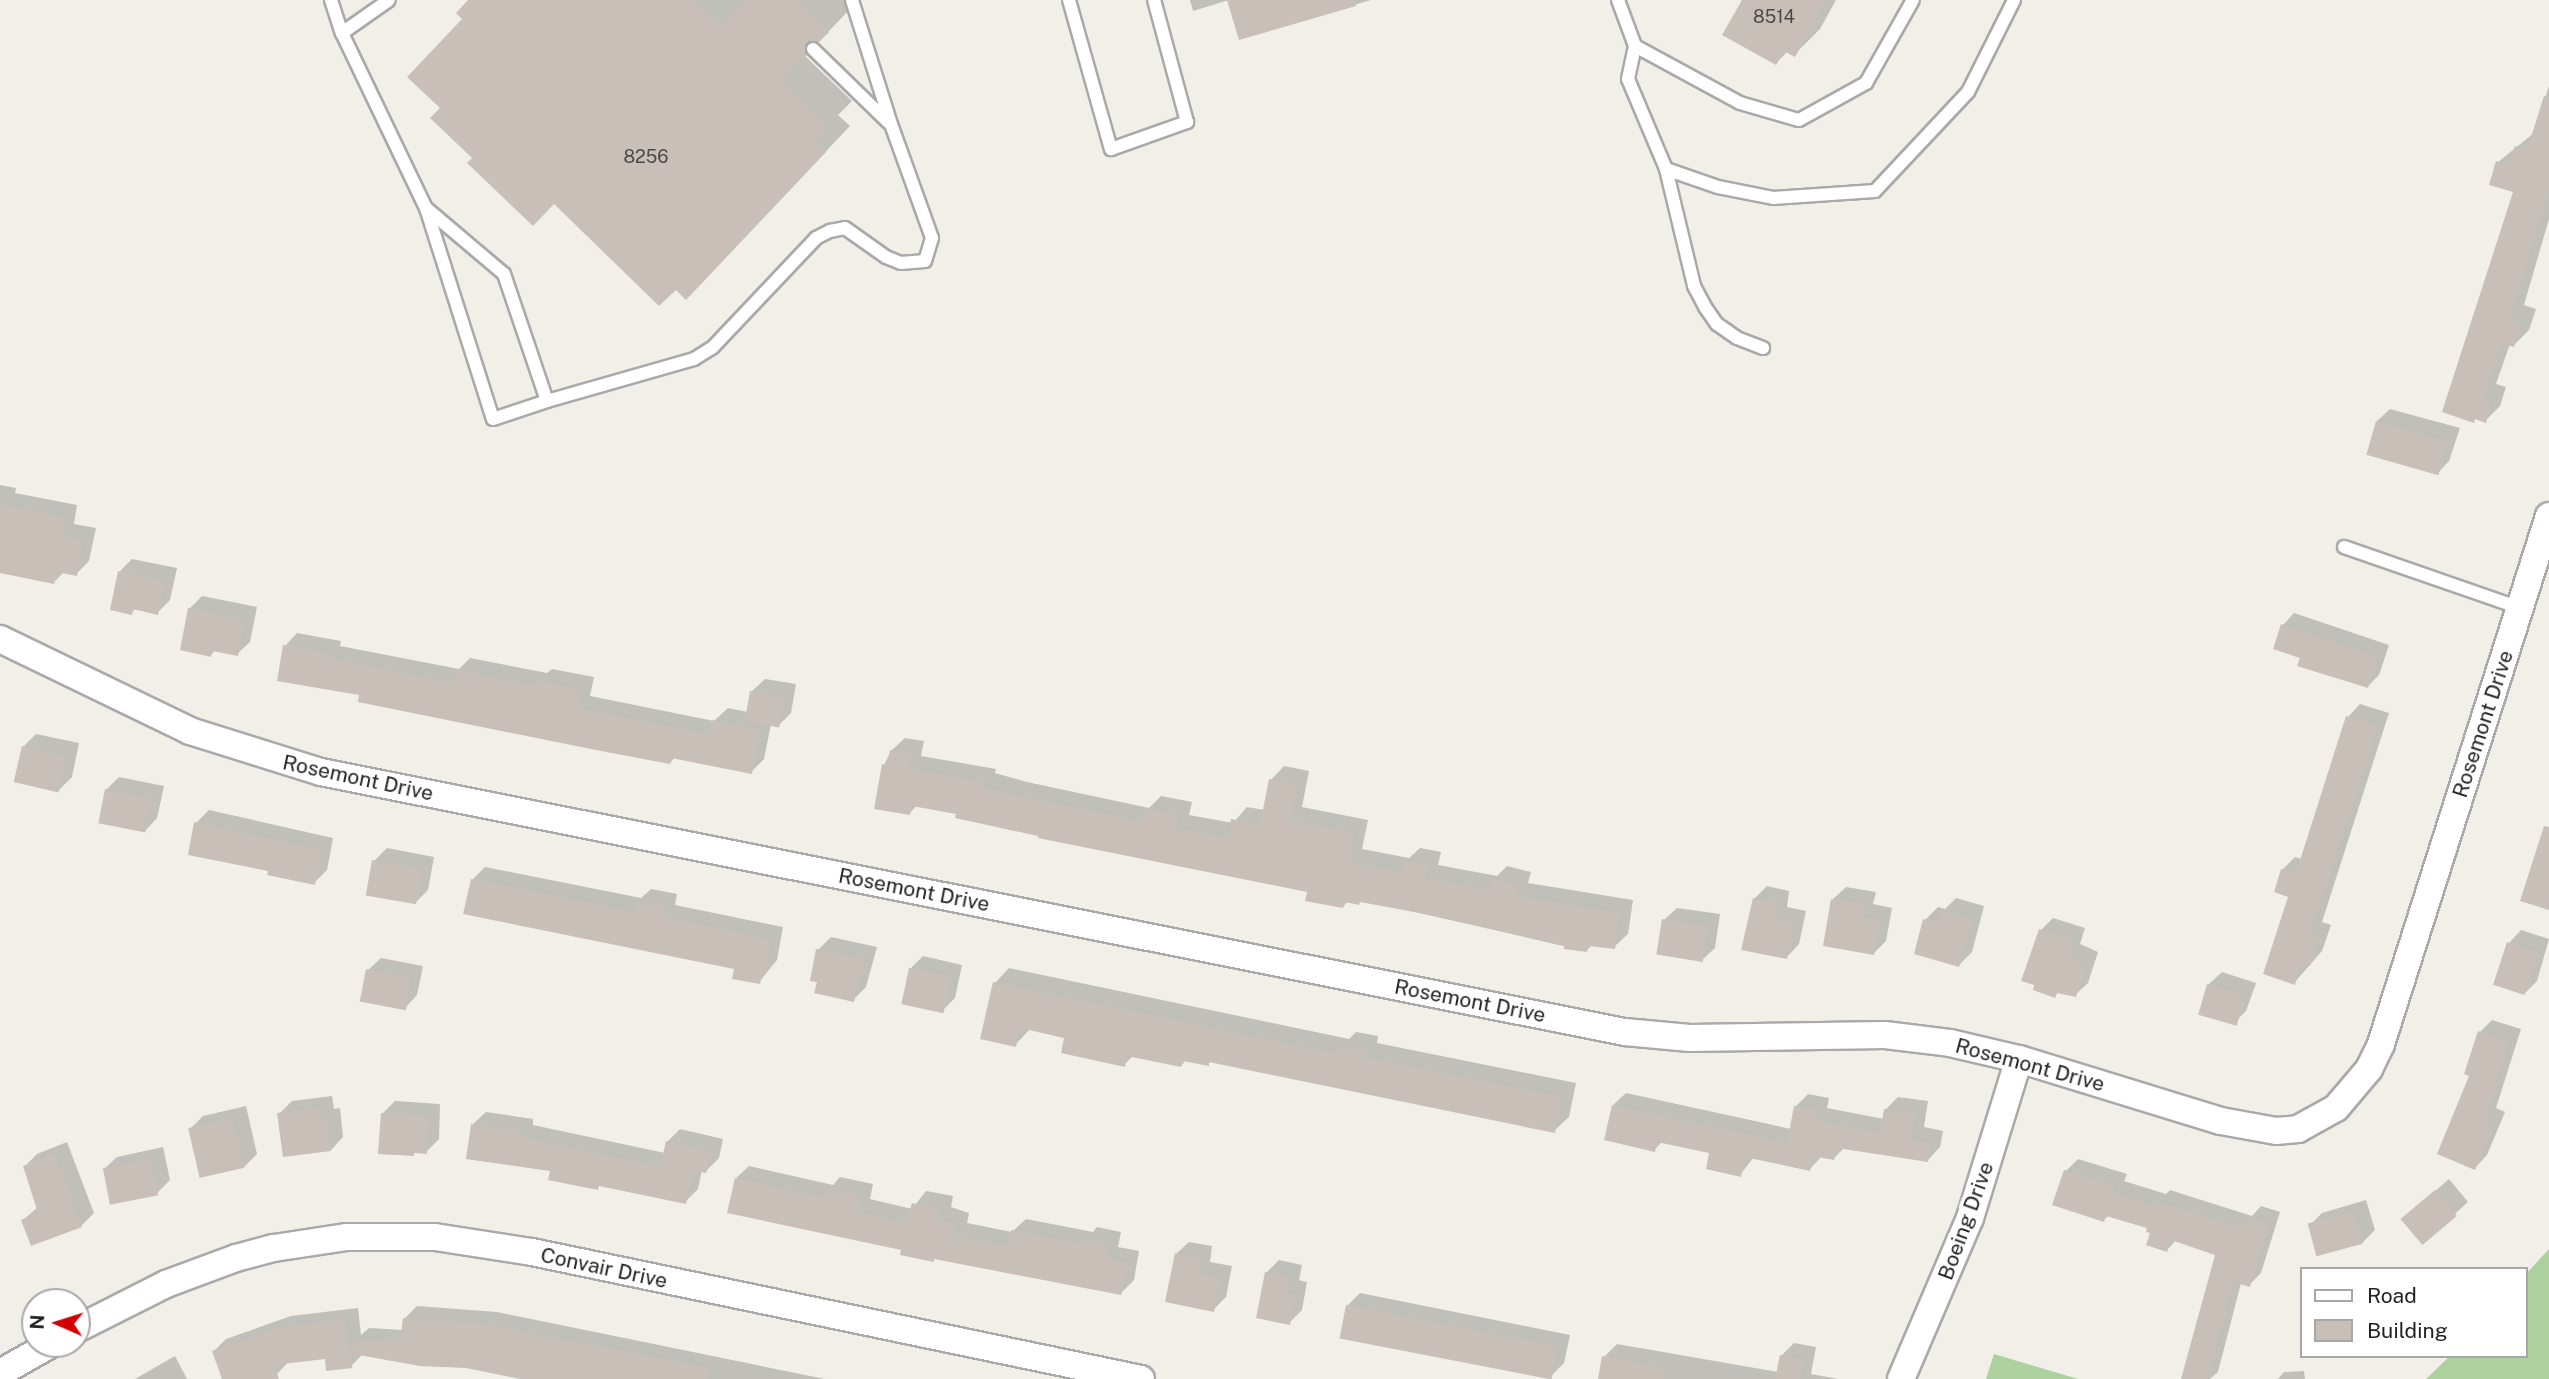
<!DOCTYPE html>
<html>
<head>
<meta charset="utf-8">
<style>
  body { margin:0 }
  #map { position:relative; width:2549px; height:1379px; overflow:hidden; background:#f2efe9; font-family:"Public Sans",sans-serif }
  div>[style] { position:absolute }
  .forest>* { inset:0; background:#add19e }
  .shadow>* { inset:0; background:#0003 }
  .building>* { inset:0; background:#c7bfb8; transform-origin:0 0 }
  .roads { filter:drop-shadow(2px 0 #a9a9a9) drop-shadow(-2px 0 #a9a9a9) drop-shadow(0 2px #a9a9a9) drop-shadow(0 -2px #a9a9a9) }
  .lane>* { height:12px; margin:-6px; padding:0 6px; transform-origin:6px; border-radius:6px; background:#fff }
  .street>* { height:26px; margin:-13px; padding:0 13px; transform-origin:13px; border-radius:13px; background:#fff }
  span { translate:-50% -50%; white-space:nowrap; text-align:center; line-height:1.15; -webkit-text-stroke:7px #fff; paint-order:stroke }
  .number-label { font-size:18px; color:#4b4948 }
  .number-label span { -webkit-text-stroke-width:0 }
  .street-label { font-size:21px; color:#222 }
  .legend { position:absolute; left:2300px; top:1267px; width:228px; height:91px; box-sizing:border-box; background:#fff; border:2px solid #a7a7a7; margin:0; padding:9px 12px; list-style:none; font-size:21px; color:#222 }
  .legend li { display:flex; align-items:center; gap:14px; height:35px }
  .legend b { width:35px; border:2px solid #a7a7a7 }
  .north { position:absolute; left:21px; top:1288px; width:70px; height:70px; box-sizing:border-box; background:#fff; border:2px solid #a7a7a7; border-radius:50%; rotate:273deg; font-size:19px; font-weight:700; line-height:28px; text-align:center; color:#222 }
  .north::after { content:''; display:block; margin:auto; width:24px; height:32px; background:#d40000; clip-path:polygon(50% 0,100% 100%,50% 72%,0 100%) }
</style>
</head>
<body>
<div id="map">
  <div class="forest">
    <i style="clip-path:polygon(2549px 1249px,2549px 1379px,2426px 1379px,2450px 1356px,2526px 1356px,2526px 1274px)"></i>
    <i style="clip-path:polygon(1994px 1354px,2078px 1379px,1986px 1379px)"></i>
  </div>
  <div class="shadow">
    <i style="clip-path:polygon(482px 0,847px 0,853px 6px,805px 56px,852px 101px,838px 115px,850px 126px,711px 272px,676px 287px,555px 202px,474px 158px,442px 108px)"></i>
    <i style="clip-path:polygon(1190px 0,1371px 0,1240px 38px,1229px 0,1193px 11px)"></i>
    <i style="clip-path:polygon(1744px 0,1836px 0,1820px 29px,1794px 55px,1788px 51px,1776px 63px)"></i>
    <i style="clip-path:polygon(2549px 86px,2549px 219px,2524px 305px,2536px 309px,2529px 330px,2514px 345px,2510px 344px,2496px 384px,2506px 387px,2500px 406px,2485px 421px,2477px 418px,2474px 420px,2515px 191px,2498px 162px,2534px 133px)"></i>
    <i style="clip-path:polygon(2390px 409px,2460px 428px,2449px 461px,2437px 474px,2377px 421px)"></i>
    <i style="clip-path:polygon(0 485px,16px 488px,15px 493px,77px 505px,74px 524px,96px 528px,89px 561px,76px 574px,64px 572px,54px 582px,0 536px)"></i>
    <i style="clip-path:polygon(132px 559px,177px 568px,170px 600px,157px 613px,136px 608px,131px 613px,120px 571px)"></i>
    <i style="clip-path:polygon(202px 596px,257px 607px,250px 642px,237px 654px,215px 650px,211px 655px,189px 609px)"></i>
    <i style="clip-path:polygon(2294px 613px,2389px 645px,2379px 675px,2368px 686px,2275px 648px,2283px 625px)"></i>
    <i style="clip-path:polygon(297px 633px,341px 641px,340px 646px,459px 669px,470px 658px,547px 673px,552px 669px,594px 677px,590px 696px,714px 721px,728px 708px,748px 712px,752px 691px,765px 679px,796px 684px,791px 713px,778px 726px,771px 724px,764px 759px,751px 772px,675px 757px,670px 763px,361px 694px,285px 646px)"></i>
    <i style="clip-path:polygon(2360px 704px,2389px 713px,2322px 922px,2331px 925px,2322px 951px,2294px 983px,2290px 895px,2276px 891px,2283px 869px,2295px 857px,2302px 859px,2348px 717px)"></i>
    <i style="clip-path:polygon(36px 734px,79px 743px,72px 777px,59px 790px,23px 747px)"></i>
    <i style="clip-path:polygon(905px 738px,924px 741px,921px 756px,996px 769px,995px 773px,1027px 782px,1149px 808px,1161px 796px,1192px 802px,1189px 815px,1233px 823px,1247px 807px,1265px 810px,1271px 780px,1284px 766px,1309px 771px,1302px 807px,1368px 820px,1362px 849px,1409px 858px,1420px 848px,1441px 852px,1438px 865px,1497px 876px,1507px 866px,1531px 872px,1528px 883px,1633px 900px,1628px 934px,1614px 947px,1592px 945px,1586px 951px,1362px 900px,1359px 903px,1348px 901px,1343px 907px,1309px 890px,1040px 835px,958px 812px,917px 805px,909px 814px,884px 765px,891px 751px)"></i>
    <i style="clip-path:polygon(119px 777px,164px 786px,157px 818px,145px 831px,106px 790px)"></i>
    <i style="clip-path:polygon(209px 810px,333px 838px,327px 870px,314px 883px,196px 823px)"></i>
    <i style="clip-path:polygon(387px 848px,434px 857px,428px 890px,415px 903px,374px 861px)"></i>
    <i style="clip-path:polygon(485px 867px,641px 898px,651px 889px,677px 894px,675px 905px,783px 927px,777px 960px,759px 982px,736px 967px,472px 880px)"></i>
    <i style="clip-path:polygon(1767px 886px,1789px 891px,1787px 907px,1806px 911px,1799px 944px,1787px 957px,1754px 899px)"></i>
    <i style="clip-path:polygon(1846px 887px,1876px 892px,1873px 904px,1892px 908px,1886px 941px,1873px 954px,1833px 899px)"></i>
    <i style="clip-path:polygon(1956px 898px,1984px 906px,1972px 952px,1959px 965px,1925px 920px,1938px 907px,1945px 909px)"></i>
    <i style="clip-path:polygon(1677px 908px,1720px 914px,1715px 948px,1702px 960px,1664px 920px)"></i>
    <i style="clip-path:polygon(2053px 918px,2085px 928px,2080px 944px,2098px 952px,2088px 983px,2075px 995px,2059px 991px,2055px 996px,2041px 930px)"></i>
    <i style="clip-path:polygon(2521px 930px,2549px 939px,2537px 981px,2524px 994px,2509px 943px)"></i>
    <i style="clip-path:polygon(831px 937px,877px 947px,866px 987px,853px 1000px,819px 981px,818px 950px)"></i>
    <i style="clip-path:polygon(923px 956px,962px 965px,955px 998px,942px 1011px,910px 969px)"></i>
    <i style="clip-path:polygon(381px 958px,423px 966px,417px 995px,405px 1008px,368px 970px)"></i>
    <i style="clip-path:polygon(1009px 968px,1349px 1039px,1356px 1032px,1378px 1036px,1377px 1043px,1576px 1083px,1569px 1117px,1554px 1131px,1211px 1061px,1208px 1064px,1186px 1060px,1181px 1066px,1134px 1055px,1124px 1065px,1066px 1036px,1030px 1029px,1015px 1045px,995px 983px)"></i>
    <i style="clip-path:polygon(2222px 972px,2256px 983px,2246px 1011px,2233px 1024px,2200px 1014px,2209px 984px)"></i>
    <i style="clip-path:polygon(2492px 1020px,2521px 1029px,2496px 1108px,2505px 1112px,2487px 1155px,2475px 1168px,2471px 1075px,2480px 1032px)"></i>
    <i style="clip-path:polygon(1626px 1093px,1791px 1129px,1796px 1106px,1808px 1094px,1829px 1098px,1827px 1108px,1884px 1119px,1886px 1109px,1898px 1097px,1928px 1101px,1924px 1127px,1943px 1131px,1940px 1147px,1928px 1160px,1845px 1147px,1834px 1158px,1822px 1156px,1810px 1169px,1754px 1157px,1740px 1175px,1711px 1151px,1663px 1141px,1654px 1150px,1613px 1105px)"></i>
    <i style="clip-path:polygon(332px 1096px,334px 1109px,340px 1108px,343px 1137px,331px 1150px,279px 1114px,292px 1101px)"></i>
    <i style="clip-path:polygon(395px 1101px,440px 1104px,439px 1139px,426px 1152px,417px 1151px,413px 1154px,382px 1114px)"></i>
    <i style="clip-path:polygon(246px 1106px,257px 1154px,244px 1167px,190px 1129px,203px 1116px)"></i>
    <i style="clip-path:polygon(486px 1112px,533px 1119px,533px 1125px,665px 1153px,667px 1142px,680px 1129px,723px 1139px,719px 1158px,706px 1171px,702px 1170px,698px 1189px,685px 1202px,601px 1184px,597px 1188px,553px 1170px,473px 1124px)"></i>
    <i style="clip-path:polygon(67px 1142px,94px 1213px,81px 1226px,23px 1220px,38px 1207px,25px 1166px,37px 1154px)"></i>
    <i style="clip-path:polygon(163px 1147px,170px 1180px,157px 1193px,104px 1169px,117px 1157px)"></i>
    <i style="clip-path:polygon(2078px 1159px,2127px 1174px,2124px 1181px,2166px 1194px,2170px 1190px,2252px 1216px,2261px 1206px,2280px 1212px,2261px 1273px,2249px 1285px,2241px 1283px,2218px 1372px,2210px 1379px,2189px 1379px,2217px 1254px,2176px 1240px,2167px 1250px,2149px 1227px,2109px 1215px,2104px 1220px,2066px 1171px)"></i>
    <i style="clip-path:polygon(749px 1166px,833px 1185px,840px 1177px,873px 1184px,870px 1199px,912px 1209px,926px 1191px,953px 1196px,951px 1207px,969px 1213px,967px 1223px,1012px 1232px,1026px 1219px,1093px 1232px,1097px 1227px,1121px 1232px,1118px 1247px,1139px 1251px,1134px 1280px,1121px 1293px,936px 1258px,933px 1260px,736px 1178px)"></i>
    <i style="clip-path:polygon(2449px 1179px,2468px 1202px,2423px 1243px,2416px 1208px)"></i>
    <i style="clip-path:polygon(2366px 1200px,2375px 1230px,2362px 1243px,2310px 1225px,2322px 1213px)"></i>
    <i style="clip-path:polygon(1189px 1242px,1212px 1246px,1210px 1262px,1232px 1266px,1226px 1297px,1213px 1310px,1176px 1254px)"></i>
    <i style="clip-path:polygon(1279px 1260px,1302px 1265px,1299px 1280px,1307px 1282px,1302px 1310px,1289px 1323px,1266px 1273px)"></i>
    <i style="clip-path:polygon(1360px 1293px,1570px 1335px,1564px 1363px,1551px 1376px,1347px 1306px)"></i>
    <i style="clip-path:polygon(417px 1306px,497px 1312px,825px 1379px,537px 1379px,467px 1366px,363px 1354px,351px 1366px,327px 1357px,289px 1361px,277px 1374px,262px 1379px,223px 1379px,214px 1351px,226px 1339px,291px 1316px,358px 1308px,361px 1335px,369px 1328px,403px 1330px,404px 1319px)"></i>
    <i style="clip-path:polygon(1794px 1343px,1816px 1347px,1811px 1374px,1838px 1379px,1600px 1379px,1604px 1357px,1617px 1344px,1778px 1372px,1781px 1356px)"></i>
    <i style="clip-path:polygon(175px 1356px,187px 1379px,135px 1379px)"></i>
    <i style="clip-path:polygon(2304px 1371px,2305px 1379px,2278px 1379px,2284px 1372px)"></i>
  </div>
  <div class="building">
    <i style="clip-path:polygon(468px 0,696px 0,721px 24px,744px 0,795px 0,829px 32px,819px 42px,811px 40px,806px 43px,807px 55px,781px 82px,828px 127px,814px 142px,826px 152px,686px 300px,676px 290px,659px 306px,554px 204px,533px 226px,467px 163px,472px 158px,430px 118px,440px 108px,407px 77px,462px 19px,456px 13px)"></i>
    <i style="clip-path:polygon(1227px 0,1355px 0,1356px 6px,1239px 40px)"></i>
    <i style="clip-path:polygon(1742px 0,1826px 0,1795px 57px,1784px 51px,1776px 65px,1722px 35px)"></i>
    <i style="clip-path:polygon(2544px 96px,2549px 97px,2549px 189px,2510px 320px,2522px 324px,2514px 347px,2501px 343px,2482px 399px,2492px 402px,2486px 423px,2475px 419px,2474px 423px,2442px 412px,2513px 192px,2489px 185px,2496px 161px,2509px 165px,2515px 146px,2527px 150px)"></i>
    <i style="left:2376px;top:421px;width:75px;height:35px;rotate:16deg"></i>
    <i style="clip-path:polygon(0 505px,66px 517px,62px 536px,84px 540px,77px 576px,57px 572px,54px 584px,0 573px)"></i>
    <i style="clip-path:polygon(118px 571px,165px 581px,158px 615px,133px 609px,132px 615px,110px 610px)"></i>
    <i style="clip-path:polygon(188px 608px,245px 620px,238px 656px,212px 651px,211px 657px,180px 650px)"></i>
    <i style="clip-path:polygon(2281px 624px,2378px 657px,2368px 688px,2297px 666px,2300px 658px,2273px 649px)"></i>
    <i style="clip-path:polygon(283px 645px,330px 654px,329px 658px,453px 683px,456px 670px,536px 686px,537px 681px,582px 690px,578px 708px,709px 735px,713px 720px,760px 730px,752px 774px,671px 758px,670px 764px,601px 751px,358px 702px,359px 695px,277px 681px)"></i>
    <i style="left:750px;top:691px;width:35px;height:31px;rotate:10deg"></i>
    <i style="clip-path:polygon(2346px 716px,2378px 726px,2310px 935px,2319px 938px,2310px 966px,2301px 963px,2295px 985px,2263px 974px,2288px 897px,2274px 892px,2281px 869px,2296px 873px)"></i>
    <i style="left:22px;top:746px;width:46px;height:37px;rotate:13deg"></i>
    <i style="clip-path:polygon(890px 750px,911px 754px,909px 769px,984px 782px,983px 787px,1013px 795px,1143px 822px,1146px 809px,1179px 815px,1177px 828px,1228px 838px,1231px 819px,1260px 825px,1269px 779px,1297px 784px,1290px 820px,1355px 833px,1350px 862px,1402px 872px,1405px 860px,1428px 865px,1426px 878px,1489px 890px,1492px 879px,1518px 885px,1516px 896px,1620px 913px,1615px 949px,1588px 946px,1587px 952px,1564px 949px,1564px 946px,1441px 917px,1360px 902px,1359px 905px,1345px 902px,1343px 908px,1305px 901px,1307px 892px,1038px 838px,1038px 836px,955px 818px,956px 814px,912px 806px,910px 815px,874px 809px,882px 764px,887px 765px)"></i>
    <i style="left:105px;top:789px;width:48px;height:35px;rotate:11deg"></i>
    <i style="clip-path:polygon(194px 822px,322px 850px,315px 885px,267px 875px,268px 871px,188px 855px)"></i>
    <i style="clip-path:polygon(2544px 826px,2549px 827px,2549px 910px,2520px 901px)"></i>
    <i style="left:372px;top:860px;width:51px;height:36px;rotate:10deg"></i>
    <i style="clip-path:polygon(471px 879px,634px 912px,637px 901px,666px 907px,664px 917px,772px 940px,765px 975px,762px 974px,760px 984px,732px 979px,734px 969px,463px 914px)"></i>
    <i style="clip-path:polygon(1753px 898px,1778px 903px,1775px 919px,1794px 923px,1787px 959px,1741px 950px)"></i>
    <i style="clip-path:polygon(1831px 899px,1864px 904px,1862px 917px,1880px 920px,1874px 955px,1823px 946px)"></i>
    <i style="clip-path:polygon(1941px 910px,1973px 919px,1959px 967px,1914px 954px,1923px 919px,1938px 923px)"></i>
    <i style="left:1662px;top:919px;width:47px;height:36px;rotate:9deg"></i>
    <i style="clip-path:polygon(2039px 929px,2074px 940px,2068px 956px,2086px 964px,2076px 997px,2057px 993px,2055px 998px,2033px 990px,2034px 985px,2021px 981px)"></i>
    <i style="left:2507px;top:942px;width:33px;height:45px;rotate:18deg"></i>
    <i style="clip-path:polygon(816px 949px,865px 959px,854px 1002px,814px 993px,817px 982px,810px 981px)"></i>
    <i style="left:909px;top:968px;width:43px;height:37px;rotate:12deg"></i>
    <i style="left:366px;top:969px;width:47px;height:33px;rotate:11deg"></i>
    <i style="clip-path:polygon(993px 982px,1338px 1054px,1340px 1046px,1364px 1050px,1363px 1057px,1562px 1097px,1555px 1133px,1209px 1062px,1209px 1066px,1183px 1061px,1181px 1067px,1127px 1056px,1125px 1067px,1061px 1053px,1064px 1038px,1020px 1028px,1016px 1047px,980px 1039px)"></i>
    <i style="left:2207px;top:984px;width:40px;height:32px;rotate:16deg"></i>
    <i style="clip-path:polygon(2478px 1031px,2510px 1042px,2484px 1121px,2494px 1125px,2475px 1170px,2437px 1154px,2469px 1076px,2464px 1074px)"></i>
    <i style="clip-path:polygon(1612px 1105px,1787px 1143px,1794px 1106px,1817px 1110px,1815px 1120px,1880px 1133px,1884px 1109px,1916px 1113px,1912px 1140px,1931px 1144px,1928px 1162px,1837px 1148px,1834px 1160px,1813px 1156px,1810px 1171px,1745px 1157px,1741px 1177px,1706px 1169px,1709px 1153px,1657px 1142px,1655px 1152px,1604px 1140px)"></i>
    <i style="clip-path:polygon(320px 1108px,322px 1121px,327px 1120px,331px 1151px,283px 1157px,277px 1113px)"></i>
    <i style="clip-path:polygon(381px 1113px,429px 1116px,427px 1154px,414px 1153px,414px 1156px,378px 1154px)"></i>
    <i style="left:233px;top:1118px;width:51px;height:46px;rotate:77deg"></i>
    <i style="clip-path:polygon(471px 1124px,522px 1131px,521px 1137px,660px 1167px,666px 1141px,711px 1152px,706px 1173px,693px 1170px,686px 1204px,599px 1186px,598px 1190px,548px 1180px,550px 1171px,466px 1159px)"></i>
    <i style="clip-path:polygon(55px 1154px,82px 1227px,31px 1246px,21px 1220px,38px 1213px,23px 1166px)"></i>
    <i style="left:151px;top:1159px;width:37px;height:49px;rotate:79deg"></i>
    <i style="clip-path:polygon(2064px 1170px,2116px 1186px,2114px 1193px,2155px 1206px,2156px 1201px,2244px 1229px,2248px 1217px,2269px 1224px,2250px 1287px,2233px 1282px,2208px 1379px,2181px 1379px,2215px 1255px,2171px 1240px,2167px 1252px,2146px 1245px,2150px 1233px,2146px 1232px,2147px 1228px,2106px 1216px,2104px 1222px,2052px 1205px)"></i>
    <i style="clip-path:polygon(735px 1178px,824px 1198px,826px 1189px,861px 1196px,858px 1212px,906px 1223px,912px 1203px,941px 1209px,939px 1220px,957px 1225px,955px 1236px,1008px 1246px,1011px 1230px,1082px 1244px,1083px 1239px,1109px 1244px,1107px 1259px,1128px 1263px,1121px 1295px,934px 1259px,934px 1262px,900px 1255px,901px 1250px,727px 1213px)"></i>
    <i style="left:2435px;top:1190px;width:34px;height:45px;rotate:50deg"></i>
    <i style="left:2354px;top:1211px;width:34px;height:48px;rotate:75deg"></i>
    <i style="clip-path:polygon(1175px 1253px,1200px 1259px,1198px 1274px,1220px 1278px,1214px 1312px,1165px 1302px)"></i>
    <i style="clip-path:polygon(1265px 1272px,1290px 1277px,1287px 1293px,1296px 1295px,1290px 1325px,1256px 1318px)"></i>
    <i style="left:1346px;top:1305px;width:216px;height:34px;rotate:11deg"></i>
    <i style="clip-path:polygon(403px 1318px,483px 1324px,709px 1368px,708px 1379px,520px 1379px,466px 1368px,420px 1366px,353px 1354px,355px 1340px,400px 1342px)"></i>
    <i style="clip-path:polygon(346px 1319px,352px 1368px,326px 1371px,325px 1359px,274px 1365px,279px 1379px,222px 1379px,212px 1351px,276px 1328px)"></i>
    <i style="clip-path:polygon(1780px 1355px,1804px 1360px,1801px 1379px,1775px 1379px)"></i>
    <i style="clip-path:polygon(1602px 1356px,1666px 1368px,1665px 1379px,1598px 1379px)"></i>
  </div>
  <div class="roads">
    <div class="lane">
      <i style="left:331px;top:0;width:35px;rotate:72deg"></i>
      <i style="left:342px;top:33px;width:57px;rotate:-35.1deg"></i>
      <i style="left:1069px;top:0;width:155px;rotate:74.3deg"></i>
      <i style="left:1111px;top:149px;width:81px;rotate:-19.6deg"></i>
      <i style="left:1187px;top:122px;width:126px;rotate:-105.1deg"></i>
      <i style="left:1618px;top:0;width:49px;rotate:69.7deg"></i>
      <i style="left:1635px;top:46px;width:34px;rotate:102deg"></i>
      <i style="left:1628px;top:79px;width:98px;rotate:67.1deg"></i>
      <i style="left:1666px;top:169px;width:55px;rotate:19.1deg"></i>
      <i style="left:1718px;top:187px;width:56px;rotate:11.3deg"></i>
      <i style="left:1773px;top:198px;width:102px;rotate:-3.9deg"></i>
      <i style="left:1875px;top:191px;width:136px;rotate:-46.8deg"></i>
      <i style="left:1968px;top:92px;width:103px;rotate:-63.4deg"></i>
      <i style="left:342px;top:33px;width:194px;rotate:64.4deg"></i>
      <i style="left:426px;top:208px;width:102px;rotate:40.2deg"></i>
      <i style="left:504px;top:274px;width:134px;rotate:71.3deg"></i>
      <i style="left:547px;top:401px;width:153px;rotate:-15.9deg"></i>
      <i style="left:694px;top:359px;width:22px;rotate:-32deg"></i>
      <i style="left:713px;top:347px;width:150px;rotate:-46.6deg"></i>
      <i style="left:816px;top:238px;width:16px;rotate:-27deg"></i>
      <i style="left:830px;top:231px;width:15px;rotate:-11deg"></i>
      <i style="left:845px;top:228px;width:50px;rotate:35.3deg"></i>
      <i style="left:886px;top:257px;width:16px;rotate:22deg"></i>
      <i style="left:901px;top:263px;width:24px;rotate:-5deg"></i>
      <i style="left:925px;top:261px;width:24px;rotate:-73deg"></i>
      <i style="left:932px;top:238px;width:121px;rotate:-109.8deg"></i>
      <i style="left:891px;top:124px;width:130px;rotate:-107.5deg"></i>
      <i style="left:1635px;top:46px;width:119px;rotate:28.5deg"></i>
      <i style="left:1740px;top:103px;width:61px;rotate:16.1deg"></i>
      <i style="left:1799px;top:120px;width:77px;rotate:-28.9deg"></i>
      <i style="left:1866px;top:83px;width:95px;rotate:-60.5deg"></i>
      <i style="left:813px;top:49px;width:105px;rotate:44.2deg"></i>
      <i style="left:1666px;top:169px;width:120px;rotate:76.5deg"></i>
      <i style="left:1694px;top:286px;width:24px;rotate:62deg"></i>
      <i style="left:1705px;top:307px;width:21px;rotate:55deg"></i>
      <i style="left:1717px;top:324px;width:24px;rotate:35deg"></i>
      <i style="left:1737px;top:338px;width:28px;rotate:21deg"></i>
      <i style="left:426px;top:208px;width:221px;rotate:72.4deg"></i>
      <i style="left:493px;top:419px;width:57px;rotate:-18.4deg"></i>
      <i style="left:2344px;top:547px;width:186px;rotate:19.1deg"></i>
    </div>
    <div class="street">
      <i style="left:0;top:639px;width:211px;rotate:25.8deg"></i>
      <i style="left:190px;top:731px;width:137px;rotate:17.4deg"></i>
      <i style="left:321px;top:772px;width:1330px;rotate:11.28deg"></i>
      <i style="left:1625px;top:1032px;width:65px;rotate:5.3deg"></i>
      <i style="left:1690px;top:1038px;width:195px;rotate:-0.9deg"></i>
      <i style="left:1885px;top:1035px;width:65px;rotate:7deg"></i>
      <i style="left:1950px;top:1043px;width:71px;rotate:13.1deg"></i>
      <i style="left:2019px;top:1059px;width:211px;rotate:17.1deg"></i>
      <i style="left:2221px;top:1121px;width:56px;rotate:10.3deg"></i>
      <i style="left:2276px;top:1131px;width:22px;rotate:-5deg"></i>
      <i style="left:2298px;top:1129px;width:43px;rotate:-28.9deg"></i>
      <i style="left:2336px;top:1108px;width:51px;rotate:-49.8deg"></i>
      <i style="left:2369px;top:1069px;width:28px;rotate:-64deg"></i>
      <i style="left:2381px;top:1044px;width:554px;rotate:-72.35deg"></i>
      <i style="left:77px;top:1329px;width:100px;rotate:-26.8deg"></i>
      <i style="left:166px;top:1284px;width:75px;rotate:-20.4deg"></i>
      <i style="left:236px;top:1258px;width:39px;rotate:-15deg"></i>
      <i style="left:274px;top:1248px;width:74px;rotate:-8.6deg"></i>
      <i style="left:347px;top:1237px;width:88px"></i>
      <i style="left:435px;top:1237px;width:98px;rotate:8.8deg"></i>
      <i style="left:532px;top:1252px;width:622px;rotate:11.78deg"></i>
      <i style="left:0;top:1373px;width:59px;rotate:-29.6deg"></i>
      <i style="left:1901px;top:1379px;width:175px;rotate:-66.8deg"></i>
      <i style="left:1970px;top:1218px;width:166px;rotate:-72.9deg"></i>
    </div>
  </div>
  <div class="number-label">
    <span style="left:1774px;top:17px">8514</span>
    <span style="left:646px;top:157px">8256</span>
  </div>
  <div class="street-label">
    <span style="left:2483px;top:724px;rotate:-72deg">Rosemont Drive</span>
    <span style="left:358px;top:778px;rotate:12deg">Rosemont Drive</span>
    <span style="left:914px;top:890px;rotate:11deg">Rosemont Drive</span>
    <span style="left:1470px;top:1001px;rotate:11deg">Rosemont Drive</span>
    <span style="left:2030px;top:1065px;rotate:15deg">Rosemont Drive</span>
    <span style="left:1966px;top:1221px;rotate:-70deg">Boeing Drive</span>
    <span style="left:604px;top:1268px;rotate:12deg">Convair Drive</span>
  </div>
  <ul class="legend">
  <li><b style="height:9px;background:#fff"></b>Road</li>
  <li><b style="height:19px;background:#c7bfb8"></b>Building</li>
  </ul>
  <div class="north">N</div>
</div>
</body>
</html>
